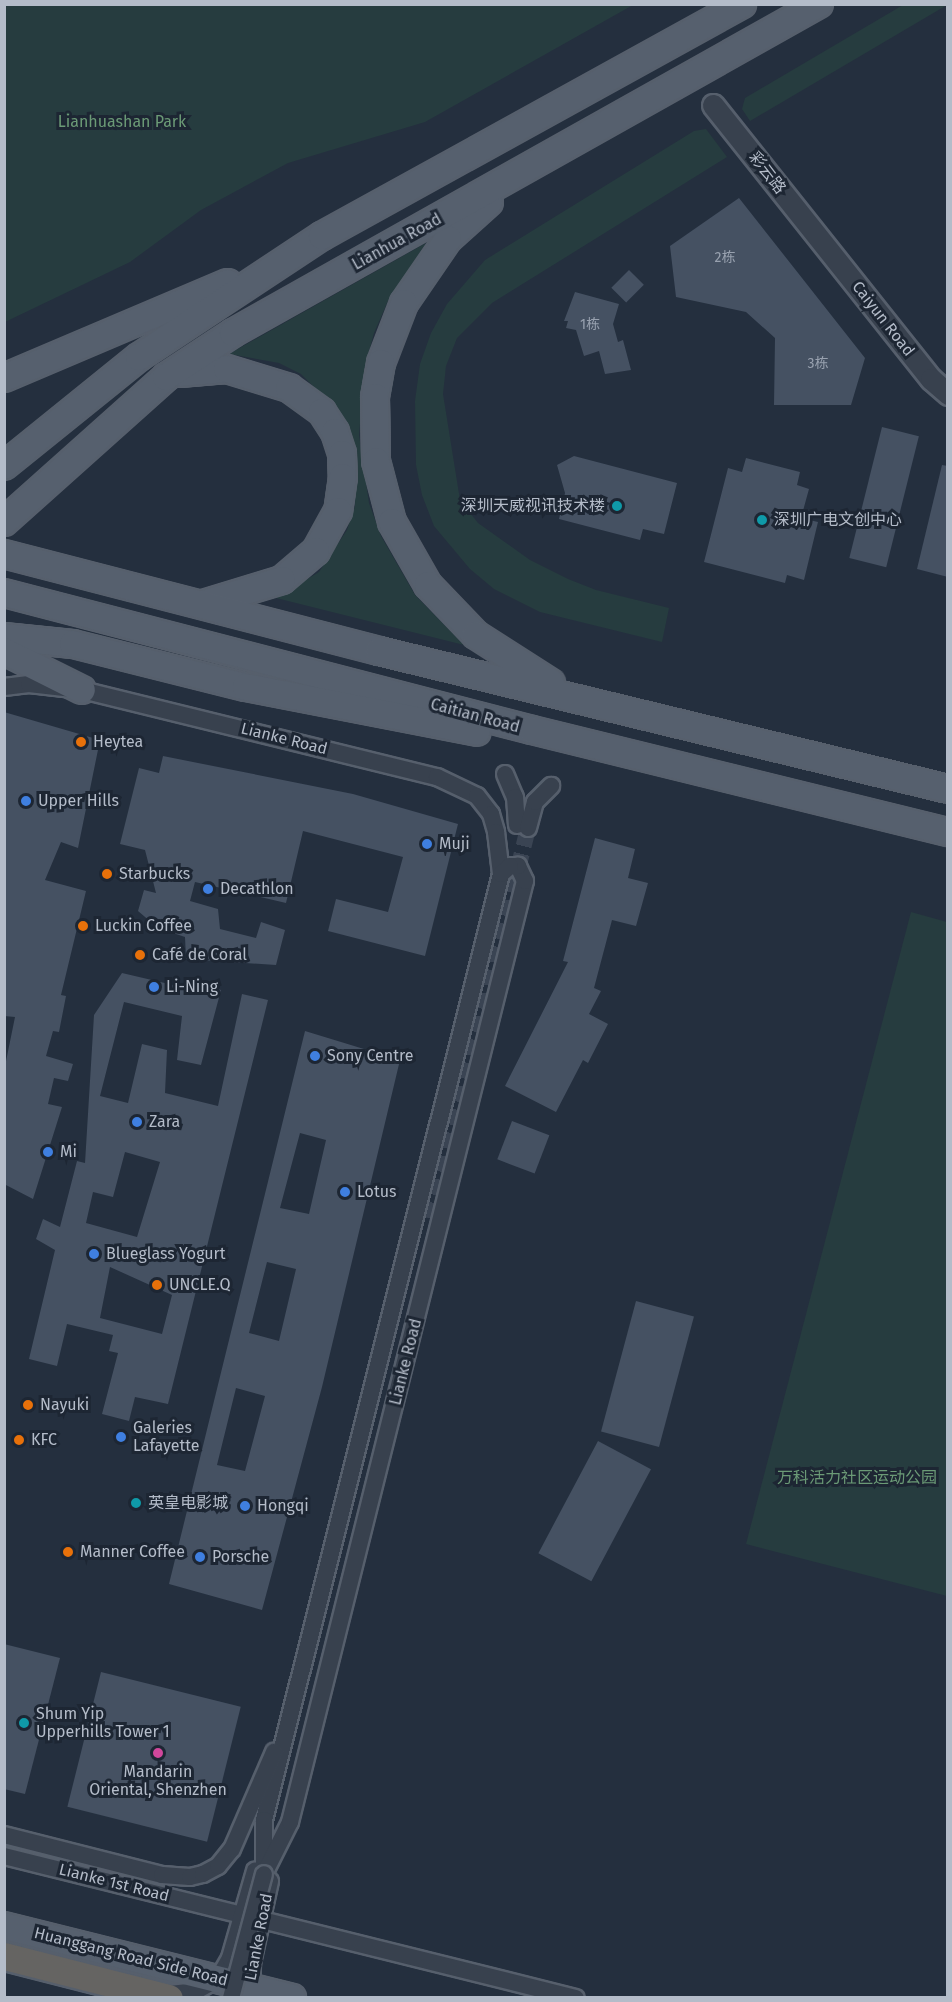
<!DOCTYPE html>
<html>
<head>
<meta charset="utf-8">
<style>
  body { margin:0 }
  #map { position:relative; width:952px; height:2002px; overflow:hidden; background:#242f3e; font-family:"Fira Sans","Noto Sans SC",sans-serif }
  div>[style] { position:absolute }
  .green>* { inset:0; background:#263c3f }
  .building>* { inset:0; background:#455162; transform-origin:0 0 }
  .minor-tunnel>* { height:16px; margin-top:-8px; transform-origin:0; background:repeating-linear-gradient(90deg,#3a4453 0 16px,transparent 0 24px) }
  .roads { filter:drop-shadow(2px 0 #565f6c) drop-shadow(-2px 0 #565f6c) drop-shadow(0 2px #565f6c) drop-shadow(0 -2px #565f6c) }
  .minor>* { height:16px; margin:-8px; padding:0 8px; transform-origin:8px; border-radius:8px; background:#38414e }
  .tertiary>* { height:21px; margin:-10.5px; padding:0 10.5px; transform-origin:10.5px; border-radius:10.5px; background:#38414e }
  .primary>* { height:26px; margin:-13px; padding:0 13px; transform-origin:13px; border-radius:13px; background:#56606e }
  .trunk>* { height:27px; margin:-13.5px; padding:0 13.5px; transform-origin:13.5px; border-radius:13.5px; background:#656462 }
  .bridges { filter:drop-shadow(2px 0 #565f6c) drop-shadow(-2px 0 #565f6c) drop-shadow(0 2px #565f6c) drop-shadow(0 -2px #565f6c) }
  .minor-bridge>* { height:16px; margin:-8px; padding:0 8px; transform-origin:8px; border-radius:8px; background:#38414e }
  .dots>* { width:16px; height:16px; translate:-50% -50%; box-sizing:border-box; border:3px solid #1d2633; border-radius:50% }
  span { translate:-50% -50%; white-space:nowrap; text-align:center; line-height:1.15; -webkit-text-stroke:6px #1d2633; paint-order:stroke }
  .number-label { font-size:14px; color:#98a1af }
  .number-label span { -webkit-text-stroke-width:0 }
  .park-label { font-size:16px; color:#6b9a76 }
  .street-label { font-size:16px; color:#b4bcc9 }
  .poi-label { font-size:16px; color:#b4bcc9 }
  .right { translate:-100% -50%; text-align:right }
  .left { translate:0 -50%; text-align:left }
  .frame { position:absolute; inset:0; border:6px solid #b4bcc9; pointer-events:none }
</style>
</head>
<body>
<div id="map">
  <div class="green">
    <i style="clip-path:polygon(4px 5px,5px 4px,633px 5px,425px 122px,288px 163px,201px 210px,130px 262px,5px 322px)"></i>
    <i style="clip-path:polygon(903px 5px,947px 5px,750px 121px,742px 109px,745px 98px)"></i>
    <i style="clip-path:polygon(706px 129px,727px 157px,492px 303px,457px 338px,446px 366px,443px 394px,460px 500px,478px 523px,530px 560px,568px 579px,596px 590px,669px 608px,662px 642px,540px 612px,494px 589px,470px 569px,434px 526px,422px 495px,416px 465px,415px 401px,420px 364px,431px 333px,447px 304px,485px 260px,694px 131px)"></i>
    <i style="clip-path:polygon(426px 243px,388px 301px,374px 333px,365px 366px,359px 435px,369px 503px,381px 536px,415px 595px,464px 645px,276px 598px,319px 572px,347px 530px,355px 506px,356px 456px,337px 410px,301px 374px,279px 363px,229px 354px)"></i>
    <i style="clip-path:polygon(911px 912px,947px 922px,947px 1596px,746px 1544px)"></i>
  </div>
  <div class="building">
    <i style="clip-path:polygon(739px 198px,865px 358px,851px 405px,774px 405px,775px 338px,746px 312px,676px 297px,670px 246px)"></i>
    <i style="left:629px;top:270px;width:21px;height:25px;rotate:45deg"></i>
    <i style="clip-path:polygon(575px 292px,619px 304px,613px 324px,618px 342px,623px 340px,631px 370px,605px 374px,599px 351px,584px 356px,576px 330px,566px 328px,568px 321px,564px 321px)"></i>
    <i style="left:882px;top:427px;width:38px;height:135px;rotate:14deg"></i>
    <i style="clip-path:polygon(574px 456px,677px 483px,664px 534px,643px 529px,640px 540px,559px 519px,565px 493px,557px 465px)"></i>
    <i style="clip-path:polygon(746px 458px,800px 472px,797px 485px,809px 489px,801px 518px,818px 522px,804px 580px,787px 575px,785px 583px,704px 562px,728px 468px,742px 472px)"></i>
    <i style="clip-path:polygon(942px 465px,948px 466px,948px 577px,917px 569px)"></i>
    <i style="clip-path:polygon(4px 712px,100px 740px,78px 848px,61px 842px,45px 880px,86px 891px,61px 995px,66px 996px,59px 1032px,53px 1031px,46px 1056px,73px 1064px,68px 1081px,54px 1078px,48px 1104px,62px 1107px,33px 1199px,4px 1184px,4px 1071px,15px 1017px,4px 1016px)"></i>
    <i style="clip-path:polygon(163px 756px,353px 794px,458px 824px,425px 956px,328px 931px,336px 899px,388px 912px,403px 857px,303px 831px,286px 903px,195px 882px,190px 901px,218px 909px,220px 929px,256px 938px,261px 922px,285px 930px,276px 965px,186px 959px,185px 937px,158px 928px,138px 911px,144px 890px,156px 893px,145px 850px,120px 844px,139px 768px,159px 773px)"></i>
    <i style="clip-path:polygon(595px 838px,635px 849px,628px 878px,648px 883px,636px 926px,612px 920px,594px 988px,601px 991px,589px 1014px,608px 1024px,588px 1063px,583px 1060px,556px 1112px,505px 1086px,568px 962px,563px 961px)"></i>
    <i style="clip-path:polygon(evenodd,122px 973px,186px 988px,187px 982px,221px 990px,201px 1065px,177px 1060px,182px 1016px,124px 1002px,100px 1096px,128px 1103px,142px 1044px,167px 1050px,165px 1093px,218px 1106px,242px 994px,268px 1000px,168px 1404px,135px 1397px,129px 1421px,102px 1414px,118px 1353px,109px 1351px,113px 1335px,67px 1324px,57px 1366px,29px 1359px,55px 1250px,36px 1239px,43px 1219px,60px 1227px,77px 1161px,85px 1163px,94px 1015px,122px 973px,125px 1152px,160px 1162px,137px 1237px,86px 1223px,93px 1192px,113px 1197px,125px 1152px,122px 973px,110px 1267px,172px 1295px,162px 1334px,100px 1318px,110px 1267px)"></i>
    <i style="clip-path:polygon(evenodd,305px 1031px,400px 1060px,322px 1387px,262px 1610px,169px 1584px,305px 1031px,300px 1133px,326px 1140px,309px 1214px,280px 1208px,300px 1133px,305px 1031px,267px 1262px,296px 1269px,279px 1341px,249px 1333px,267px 1262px,305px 1031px,236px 1388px,265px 1396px,245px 1471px,217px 1465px,236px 1388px)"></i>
    <i style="left:512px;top:1121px;width:40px;height:41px;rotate:21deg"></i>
    <i style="left:636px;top:1301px;width:60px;height:135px;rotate:15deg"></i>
    <i style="left:598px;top:1441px;width:60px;height:127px;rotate:28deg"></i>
    <i style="clip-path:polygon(4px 1644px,60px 1658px,25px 1794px,4px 1789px)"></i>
    <i style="left:101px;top:1672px;width:144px;height:139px;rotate:14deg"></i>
  </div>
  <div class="minor-tunnel">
    <i style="left:432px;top:1219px;width:403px;rotate:-76.2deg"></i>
  </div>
  <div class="roads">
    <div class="minor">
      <i style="left:4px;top:687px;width:25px;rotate:-7deg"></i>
      <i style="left:29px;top:684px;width:53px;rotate:6.5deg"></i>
      <i style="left:82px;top:690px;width:366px;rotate:13.8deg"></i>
      <i style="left:437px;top:777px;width:44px;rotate:25.4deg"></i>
      <i style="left:477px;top:796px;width:23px;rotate:52deg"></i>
      <i style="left:491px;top:814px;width:19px;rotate:74deg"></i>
      <i style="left:496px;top:832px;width:42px;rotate:83.2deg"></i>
      <i style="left:501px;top:874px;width:975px;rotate:104.06deg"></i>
      <i style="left:264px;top:1820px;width:54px;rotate:90deg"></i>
      <i style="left:505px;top:774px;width:25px;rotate:67deg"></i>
      <i style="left:515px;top:797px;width:28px;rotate:86deg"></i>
      <i style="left:528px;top:828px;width:27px;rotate:-75deg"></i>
      <i style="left:535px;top:802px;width:23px;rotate:-45deg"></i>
      <i style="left:4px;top:1835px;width:163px;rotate:14.2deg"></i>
      <i style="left:162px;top:1875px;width:28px;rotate:4deg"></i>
      <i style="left:190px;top:1877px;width:13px;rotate:-13deg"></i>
      <i style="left:203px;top:1874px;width:17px;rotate:-28deg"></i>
      <i style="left:218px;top:1866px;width:22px;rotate:-51deg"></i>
      <i style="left:232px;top:1849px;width:106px;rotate:-66.6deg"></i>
      <i style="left:4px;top:1856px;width:589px;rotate:13.94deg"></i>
      <i style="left:266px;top:1870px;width:54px;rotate:-63.4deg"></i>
      <i style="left:290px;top:1822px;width:970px;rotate:-75.98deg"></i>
      <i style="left:525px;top:881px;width:17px;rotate:-115deg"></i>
      <i style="left:518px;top:866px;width:8px;rotate:180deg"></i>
      <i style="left:510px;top:866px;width:12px;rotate:138deg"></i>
      <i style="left:160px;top:1995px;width:36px;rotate:-6deg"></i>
      <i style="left:196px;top:1991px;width:25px;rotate:-29deg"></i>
      <i style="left:218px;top:1979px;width:24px;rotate:-60deg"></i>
      <i style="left:230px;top:1958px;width:91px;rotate:-74deg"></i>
      <i style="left:251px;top:1997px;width:34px;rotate:-88deg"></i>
      <i style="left:252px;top:1963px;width:84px;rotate:-77.6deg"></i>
    </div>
    <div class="tertiary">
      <i style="left:713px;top:105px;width:350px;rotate:51.5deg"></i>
      <i style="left:931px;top:379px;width:23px;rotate:41deg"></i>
    </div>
    <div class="primary">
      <i style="left:489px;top:202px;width:55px;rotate:137.9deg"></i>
      <i style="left:448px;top:239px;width:78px;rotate:124.5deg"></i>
      <i style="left:404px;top:303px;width:64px;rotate:111deg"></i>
      <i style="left:381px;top:363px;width:35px;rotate:100deg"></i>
      <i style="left:375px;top:397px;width:64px;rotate:89.1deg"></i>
      <i style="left:376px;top:461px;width:63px;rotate:75.3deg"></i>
      <i style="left:392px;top:522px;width:73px;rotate:60.3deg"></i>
      <i style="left:428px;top:585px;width:69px;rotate:46.2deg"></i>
      <i style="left:476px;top:635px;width:89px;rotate:32.6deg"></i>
      <i style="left:180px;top:373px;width:47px;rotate:-4.9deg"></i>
      <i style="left:227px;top:369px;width:65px;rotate:17deg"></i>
      <i style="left:289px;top:388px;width:41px;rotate:36deg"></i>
      <i style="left:322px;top:412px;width:24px;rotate:57deg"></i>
      <i style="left:335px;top:432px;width:23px;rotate:72deg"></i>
      <i style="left:342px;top:454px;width:23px;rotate:88deg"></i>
      <i style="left:343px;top:477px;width:34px;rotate:98deg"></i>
      <i style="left:338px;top:511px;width:46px;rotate:118.8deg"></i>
      <i style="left:316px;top:551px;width:45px;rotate:139.5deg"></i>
      <i style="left:282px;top:580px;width:83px;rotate:163.1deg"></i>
      <i style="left:4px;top:378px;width:243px;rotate:-23deg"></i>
      <i style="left:4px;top:466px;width:174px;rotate:-38.9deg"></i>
      <i style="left:139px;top:357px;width:219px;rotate:-33.5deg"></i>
      <i style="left:322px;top:236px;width:480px;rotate:-28.9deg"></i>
      <i style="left:4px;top:522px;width:217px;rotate:-41.8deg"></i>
      <i style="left:166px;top:377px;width:80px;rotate:-33.3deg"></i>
      <i style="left:233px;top:333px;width:672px;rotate:-29.31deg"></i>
      <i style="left:4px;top:554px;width:387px;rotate:14.5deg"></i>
      <i style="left:379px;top:651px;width:585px;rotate:13.63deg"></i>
      <i style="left:4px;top:593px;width:545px;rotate:14.55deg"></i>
      <i style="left:532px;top:730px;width:428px;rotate:13.8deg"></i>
      <i style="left:4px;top:637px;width:69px;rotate:5.8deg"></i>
      <i style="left:73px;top:644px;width:178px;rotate:14deg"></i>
      <i style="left:246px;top:687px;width:235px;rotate:11deg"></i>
      <i style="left:4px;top:651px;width:87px;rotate:26.6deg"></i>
      <i style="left:4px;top:1926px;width:297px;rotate:14deg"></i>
    </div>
    <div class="trunk">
      <i style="left:4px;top:1956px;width:170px;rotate:14.3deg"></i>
    </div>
  </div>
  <div class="bridges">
    <div class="minor-bridge">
      <i style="left:231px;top:1998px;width:128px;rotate:-75.1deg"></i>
    </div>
  </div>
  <div class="dots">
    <i style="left:617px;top:506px;background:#0f9aa8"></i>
    <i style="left:762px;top:520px;background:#0f9aa8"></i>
    <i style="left:81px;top:742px;background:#e8710a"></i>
    <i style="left:26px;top:801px;background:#3f7fe0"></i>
    <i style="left:427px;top:844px;background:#3f7fe0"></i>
    <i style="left:107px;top:874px;background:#e8710a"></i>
    <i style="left:208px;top:889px;background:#3f7fe0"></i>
    <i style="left:83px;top:926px;background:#e8710a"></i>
    <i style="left:140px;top:955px;background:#e8710a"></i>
    <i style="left:154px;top:987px;background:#3f7fe0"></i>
    <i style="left:315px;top:1056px;background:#3f7fe0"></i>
    <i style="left:137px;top:1122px;background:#3f7fe0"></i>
    <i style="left:48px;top:1152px;background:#3f7fe0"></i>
    <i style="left:345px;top:1192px;background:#3f7fe0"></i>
    <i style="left:94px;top:1254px;background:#3f7fe0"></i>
    <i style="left:157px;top:1285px;background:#e8710a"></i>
    <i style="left:28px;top:1405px;background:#e8710a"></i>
    <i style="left:121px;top:1437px;background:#3f7fe0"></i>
    <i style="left:19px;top:1440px;background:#e8710a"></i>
    <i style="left:136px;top:1503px;background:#0f9aa8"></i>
    <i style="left:245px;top:1506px;background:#3f7fe0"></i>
    <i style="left:68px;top:1552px;background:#e8710a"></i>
    <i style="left:200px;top:1557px;background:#3f7fe0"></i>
    <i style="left:24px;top:1723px;background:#0f9aa8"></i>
    <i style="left:158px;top:1753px;background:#d1479c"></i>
  </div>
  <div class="number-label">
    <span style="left:725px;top:258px">2栋</span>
    <span style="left:590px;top:325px">1栋</span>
    <span style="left:818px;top:364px">3栋</span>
  </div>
  <div class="park-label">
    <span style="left:122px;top:122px">Lianhuashan Park</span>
    <span style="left:857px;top:1478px">万科活力社区运动公园</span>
  </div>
  <div class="street-label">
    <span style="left:767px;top:173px;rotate:52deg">彩云路</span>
    <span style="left:397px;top:242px;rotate:-29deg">Lianhua Road</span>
    <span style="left:883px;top:319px;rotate:52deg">Caiyun Road</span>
    <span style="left:475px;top:716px;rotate:15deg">Caitian Road</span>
    <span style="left:284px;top:739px;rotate:14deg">Lianke Road</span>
    <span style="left:406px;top:1362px;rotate:-76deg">Lianke Road</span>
    <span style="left:114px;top:1883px;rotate:14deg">Lianke 1st Road</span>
    <span style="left:259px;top:1937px;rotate:-79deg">Lianke Road</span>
    <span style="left:131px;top:1957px;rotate:14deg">Huanggang Road Side Road</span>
  </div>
  <div class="poi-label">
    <span class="right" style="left:605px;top:506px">深圳天威视讯技术楼</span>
    <span class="left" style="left:774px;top:520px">深圳广电文创中心</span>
    <span class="left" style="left:93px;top:742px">Heytea</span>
    <span class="left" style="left:38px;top:801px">Upper Hills</span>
    <span class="left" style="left:439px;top:844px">Muji</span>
    <span class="left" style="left:119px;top:874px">Starbucks</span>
    <span class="left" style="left:220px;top:889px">Decathlon</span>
    <span class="left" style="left:95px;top:926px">Luckin Coffee</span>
    <span class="left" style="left:152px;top:955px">Café de Coral</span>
    <span class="left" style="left:166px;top:987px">Li-Ning</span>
    <span class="left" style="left:327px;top:1056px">Sony Centre</span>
    <span class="left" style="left:149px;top:1122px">Zara</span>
    <span class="left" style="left:60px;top:1152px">Mi</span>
    <span class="left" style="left:357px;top:1192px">Lotus</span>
    <span class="left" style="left:106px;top:1254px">Blueglass Yogurt</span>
    <span class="left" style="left:169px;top:1285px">UNCLE.Q</span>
    <span class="left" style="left:40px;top:1405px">Nayuki</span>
    <span class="left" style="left:133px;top:1437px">Galeries<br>Lafayette</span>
    <span class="left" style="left:31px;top:1440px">KFC</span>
    <span class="left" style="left:148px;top:1503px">英皇电影城</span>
    <span class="left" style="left:257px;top:1506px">Hongqi</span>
    <span class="left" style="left:80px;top:1552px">Manner Coffee</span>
    <span class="left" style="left:212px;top:1557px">Porsche</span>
    <span class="left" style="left:36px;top:1723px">Shum Yip<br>Upperhills Tower 1</span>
    <span style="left:158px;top:1781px">Mandarin<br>Oriental, Shenzhen</span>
  </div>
  <div class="frame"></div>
</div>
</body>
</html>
